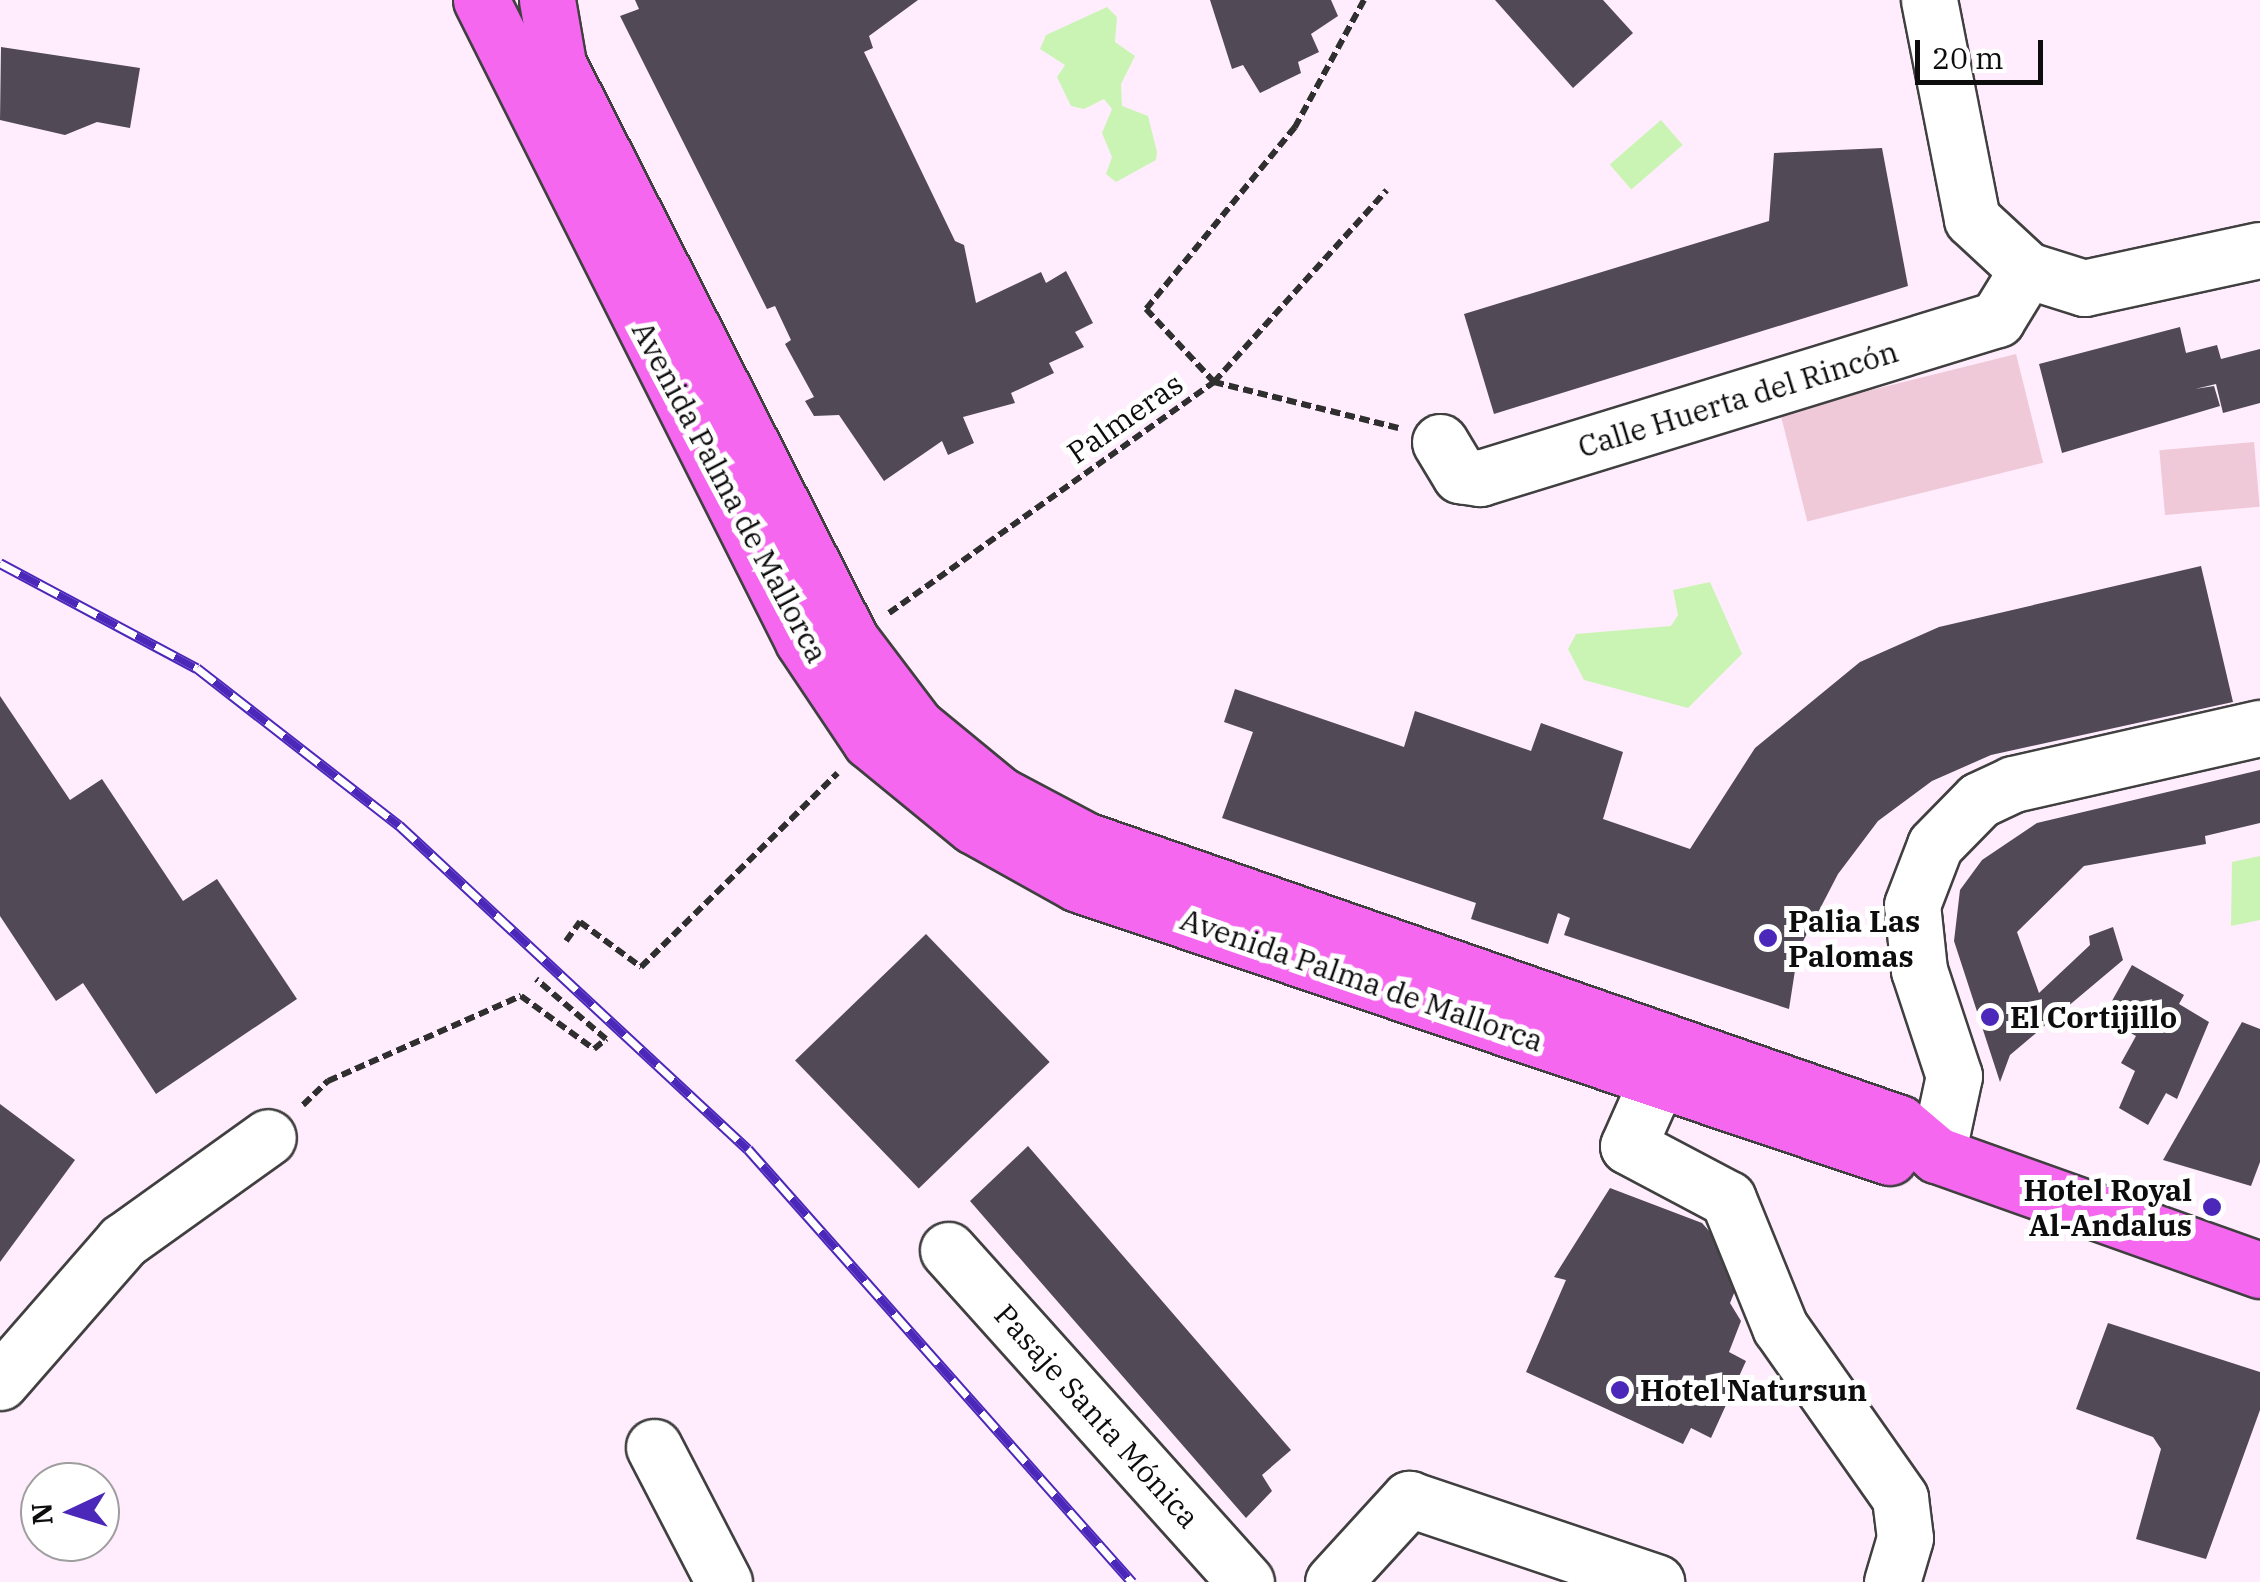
<!DOCTYPE html>
<html>
<head>
<meta charset="utf-8">
<style>
  body { margin:0 }
  #map { position:relative; width:2260px; height:1582px; overflow:hidden; background:#ffedfd; font-family:"IBM Plex Serif",serif }
  div>[style] { position:absolute }
  .pitch>* { inset:0; background:#efc9d7; transform-origin:0 0 }
  .water>* { inset:0; background:#caf4b3; transform-origin:0 0 }
  .building>* { inset:0; background:#514955; transform-origin:0 0 }
  .path>* { height:6px; margin-top:-3px; transform-origin:0; background:repeating-linear-gradient(90deg,#2f2f2f 0 10px,transparent 0 15px) }
  .roads { filter:drop-shadow(2px 0 #404040) drop-shadow(-2px 0 #404040) drop-shadow(0 2px #404040) drop-shadow(0 -2px #404040) }
  .minor>* { height:55px; margin:-27.5px; padding:0 27.5px; transform-origin:27.5px; border-radius:27.5px; background:#fff }
  .major>* { height:55px; margin:-27.5px; padding:0 27.5px; transform-origin:27.5px; border-radius:27.5px; background:#f567ef }
  .rail>* { height:11px; margin-top:-5.5px; transform-origin:0; background:repeating-linear-gradient(90deg,#fff 0 22px,#4b28b9 0 44px); box-sizing:border-box; border-block:2px solid #4b28b9 }
  .dots>* { width:28px; height:28px; translate:-50% -50%; box-sizing:border-box; border:5px solid #fff; border-radius:50% }
  span { translate:-50% -50%; white-space:nowrap; text-align:center; line-height:1.15; -webkit-text-stroke:10px #fff; paint-order:stroke }
  .street-label { font-size:30px; color:#0d0d0d }
  .poi-label { font-size:30px; color:#0d0d0d; font-weight:700 }
  .left { translate:0 -50%; text-align:left }
  .right { translate:-100% -50%; text-align:right }
  .north { position:absolute; left:20px; top:1462px; width:100px; height:100px; box-sizing:border-box; background:#fff; border:2px solid #9e9e9e; border-radius:50%; rotate:266deg; font-size:28px; font-weight:700; line-height:40px; text-align:center; color:#0d0d0d }
  .north::after { content:''; display:block; margin:auto; width:35px; height:45px; background:#4b28b9; clip-path:polygon(50% 0,100% 100%,50% 72%,0 100%) }
  .scale { position:absolute; left:1915px; top:40px; width:128px; height:45px; box-sizing:border-box; border:5px solid #0d0d0d; border-top:0; padding-left:12px; font-size:30px; line-height:35px; white-space:nowrap; color:#0d0d0d; -webkit-text-stroke:8px #fff; paint-order:stroke }
</style>
</head>
<body>
<div id="map">
  <div class="pitch">
    <i style="left:2016px;top:354px;width:112px;height:243px;rotate:76deg"></i>
    <i style="left:2254px;top:442px;width:65px;height:95px;rotate:85deg"></i>
  </div>
  <div class="water">
    <i style="clip-path:polygon(1107px 7px,1117px 17px,1115px 42px,1135px 56px,1121px 84px,1122px 106px,1148px 116px,1157px 152px,1156px 160px,1116px 182px,1106px 174px,1112px 157px,1102px 133px,1112px 109px,1104px 99px,1084px 109px,1071px 106px,1057px 77px,1065px 65px,1040px 49px,1046px 35px)"></i>
    <i style="left:1661px;top:120px;width:33px;height:68px;rotate:49deg"></i>
    <i style="clip-path:polygon(1710px 582px,1742px 654px,1688px 708px,1584px 680px,1568px 649px,1576px 634px,1671px 626px,1678px 615px,1673px 590px)"></i>
    <i style="clip-path:polygon(2260px 856px,2260px 920px,2231px 926px,2232px 862px)"></i>
  </div>
  <div class="building">
    <i style="clip-path:polygon(635px 0,918px 0,869px 36px,873px 48px,864px 52px,955px 241px,964px 245px,976px 303px,1041px 272px,1046px 283px,1066px 271px,1093px 323px,1075px 332px,1084px 347px,1049px 363px,1054px 373px,1011px 393px,1015px 403px,963px 417px,974px 443px,948px 455px,942px 441px,884px 481px,839px 415px,814px 416px,805px 401px,814px 397px,785px 344px,791px 340px,775px 306px,767px 309px,620px 16px,639px 9px)"></i>
    <i style="clip-path:polygon(1210px 0,1331px 0,1338px 16px,1311px 34px,1319px 52px,1298px 62px,1301px 73px,1260px 93px,1243px 65px,1232px 69px)"></i>
    <i style="clip-path:polygon(1495px 0,1603px 0,1633px 33px,1573px 88px)"></i>
    <i style="clip-path:polygon(1px 47px,140px 68px,130px 128px,97px 122px,65px 135px,0 120px)"></i>
    <i style="clip-path:polygon(1882px 148px,1908px 286px,1494px 414px,1464px 314px,1769px 221px,1774px 153px)"></i>
    <i style="clip-path:polygon(2180px 327px,2186px 353px,2217px 345px,2221px 359px,2260px 349px,2260px 403px,2223px 413px,2216px 384px,2195px 389px,2214px 386px,2220px 406px,2062px 453px,2039px 364px)"></i>
    <i style="clip-path:polygon(2201px 566px,2233px 702px,1991px 755px,1932px 781px,1878px 821px,1838px 874px,1798px 951px,1789px 1009px,1564px 935px,1570px 918px,1558px 913px,1548px 944px,1471px 919px,1476px 903px,1222px 818px,1253px 732px,1224px 722px,1235px 689px,1404px 747px,1415px 711px,1531px 751px,1541px 723px,1623px 752px,1603px 819px,1690px 849px,1755px 748px,1860px 662px,1939px 627px)"></i>
    <i style="clip-path:polygon(0 696px,70px 800px,102px 779px,183px 901px,217px 879px,297px 999px,156px 1094px,83px 983px,56px 1001px,0 916px)"></i>
    <i style="clip-path:polygon(2260px 770px,2260px 823px,2205px 836px,2206px 844px,2084px 866px,2017px 932px,2039px 993px,2090px 945px,2089px 936px,2113px 927px,2123px 960px,2010px 1055px,2000px 1082px,1954px 941px,1960px 890px,1982px 860px,2037px 823px)"></i>
    <i style="left:926px;top:934px;width:178px;height:182px;rotate:46deg"></i>
    <i style="clip-path:polygon(2132px 965px,2184px 995px,2179px 1004px,2209px 1022px,2177px 1099px,2166px 1093px,2148px 1125px,2119px 1108px,2135px 1071px,2121px 1063px,2136px 1036px,2103px 1017px)"></i>
    <i style="clip-path:polygon(2242px 1022px,2260px 1029px,2260px 1162px,2251px 1186px,2163px 1160px)"></i>
    <i style="clip-path:polygon(0 1104px,75px 1160px,0 1262px)"></i>
    <i style="clip-path:polygon(1028px 1146px,1291px 1450px,1262px 1475px,1272px 1491px,1246px 1518px,970px 1201px)"></i>
    <i style="clip-path:polygon(1610px 1188px,1702px 1223px,1726px 1250px,1737px 1286px,1730px 1303px,1741px 1321px,1729px 1352px,1746px 1361px,1711px 1438px,1691px 1428px,1683px 1444px,1526px 1372px,1566px 1280px,1554px 1277px)"></i>
    <i style="clip-path:polygon(2108px 1323px,2260px 1372px,2260px 1410px,2206px 1559px,2136px 1539px,2161px 1449px,2153px 1437px,2076px 1409px)"></i>
  </div>
  <div class="path">
    <i style="left:1364px;top:0;width:145px;rotate:118.5deg"></i>
    <i style="left:1295px;top:127px;width:235px;rotate:129.3deg"></i>
    <i style="left:1146px;top:309px;width:100px;rotate:47deg"></i>
    <i style="left:1214px;top:382px;width:190px;rotate:14deg"></i>
    <i style="left:889px;top:613px;width:399px;rotate:-35.4deg"></i>
    <i style="left:1214px;top:382px;width:258px;rotate:-48deg"></i>
    <i style="left:566px;top:941px;width:24px;rotate:-54deg"></i>
    <i style="left:580px;top:922px;width:76px;rotate:36.4deg"></i>
    <i style="left:641px;top:967px;width:276px;rotate:-44.6deg"></i>
    <i style="left:303px;top:1105px;width:35px;rotate:-44deg"></i>
    <i style="left:328px;top:1081px;width:211px;rotate:-23.8deg"></i>
    <i style="left:521px;top:996px;width:90px;rotate:36deg"></i>
    <i style="left:594px;top:1049px;width:16px;rotate:-40deg"></i>
    <i style="left:606px;top:1039px;width:92px;rotate:-139.4deg"></i>
  </div>
  <div class="roads">
    <div class="minor">
      <i style="left:1929px;top:0;width:223px;rotate:78.9deg"></i>
      <i style="left:1972px;top:219px;width:75px;rotate:42.8deg"></i>
      <i style="left:2027px;top:270px;width:60px;rotate:17.5deg"></i>
      <i style="left:2084px;top:288px;width:180px;rotate:-12.2deg"></i>
      <i style="left:1440px;top:442px;width:39px;rotate:59deg"></i>
      <i style="left:1460px;top:475px;width:20px;rotate:9deg"></i>
      <i style="left:1480px;top:478px;width:541px;rotate:-17.09deg"></i>
      <i style="left:1997px;top:319px;width:57px;rotate:-58.5deg"></i>
      <i style="left:1657px;top:1081px;width:71px;rotate:114deg"></i>
      <i style="left:1628px;top:1146px;width:113px;rotate:27.9deg"></i>
      <i style="left:1728px;top:1199px;width:138px;rotate:67.9deg"></i>
      <i style="left:1780px;top:1327px;width:209px;rotate:54.9deg"></i>
      <i style="left:1900px;top:1498px;width:40px;rotate:82.9deg"></i>
      <i style="left:1905px;top:1538px;width:46px;rotate:106.5deg"></i>
      <i style="left:1937px;top:1155px;width:81px;rotate:-77.9deg"></i>
      <i style="left:1954px;top:1076px;width:112px;rotate:-108.3deg"></i>
      <i style="left:1919px;top:970px;width:65px;rotate:-96.1deg"></i>
      <i style="left:1912px;top:905px;width:64px;rotate:-69deg"></i>
      <i style="left:1935px;top:845px;width:63px;rotate:-45.6deg"></i>
      <i style="left:1979px;top:800px;width:38px;rotate:-25deg"></i>
      <i style="left:2013px;top:784px;width:253px;rotate:-12.8deg"></i>
      <i style="left:948px;top:1250px;width:446px;rotate:48.1deg"></i>
      <i style="left:0;top:1382px;width:187px;rotate:-48.9deg"></i>
      <i style="left:123px;top:1241px;width:178px;rotate:-35.6deg"></i>
      <i style="left:654px;top:1447px;width:152px;rotate:62.6deg"></i>
      <i style="left:1333px;top:1582px;width:113px;rotate:-47.5deg"></i>
      <i style="left:1409px;top:1499px;width:261px;rotate:18.6deg"></i>
    </div>
    <div class="major">
      <i style="left:481px;top:0;width:717px;rotate:63.33deg"></i>
      <i style="left:803px;top:641px;width:120px;rotate:56.2deg"></i>
      <i style="left:870px;top:741px;width:134px;rotate:39.3deg"></i>
      <i style="left:974px;top:826px;width:119px;rotate:29.1deg"></i>
      <i style="left:1078px;top:884px;width:856px;rotate:18.6deg"></i>
      <i style="left:547px;top:0;width:65px;rotate:80.2deg"></i>
      <i style="left:558px;top:64px;width:646px;rotate:63.04deg"></i>
      <i style="left:851px;top:640px;width:108px;rotate:52.9deg"></i>
      <i style="left:916px;top:726px;width:109px;rotate:39.4deg"></i>
      <i style="left:1000px;top:795px;width:96px;rotate:27.9deg"></i>
      <i style="left:1085px;top:840px;width:862px;rotate:19.17deg"></i>
      <i style="left:1899px;top:1123px;width:50px;rotate:40.1deg"></i>
      <i style="left:1937px;top:1155px;width:343px;rotate:19.6deg"></i>
    </div>
  </div>
  <div class="rail">
    <i style="left:0;top:563px;width:223px;rotate:28.1deg"></i>
    <i style="left:197px;top:668px;width:256px;rotate:37.9deg"></i>
    <i style="left:399px;top:825px;width:476px;rotate:42.9deg"></i>
    <i style="left:748px;top:1149px;width:579px;rotate:48.43deg"></i>
  </div>
  <div class="dots">
    <i style="left:1768px;top:938px;background:#4b28b9"></i>
    <i style="left:1990px;top:1017px;background:#4b28b9"></i>
    <i style="left:2212px;top:1207px;background:#4b28b9"></i>
    <i style="left:1620px;top:1390px;background:#4b28b9"></i>
  </div>
  <div class="street-label">
    <span style="left:1738px;top:399px;rotate:-17deg">Calle Huerta del Rincón</span>
    <span style="left:1125px;top:418px;rotate:-35deg">Palmeras</span>
    <span style="left:730px;top:492px;rotate:62deg">Avenida Palma de Mallorca</span>
    <span style="left:1362px;top:980px;rotate:19deg">Avenida Palma de Mallorca</span>
    <span style="left:1097px;top:1416px;rotate:48deg">Pasaje Santa Mónica</span>
  </div>
  <div class="poi-label">
    <span class="left" style="left:1788px;top:938px">Palia Las<br>Palomas</span>
    <span class="left" style="left:2010px;top:1017px">El Cortijillo</span>
    <span class="right" style="left:2192px;top:1207px">Hotel Royal<br>Al-Andalus</span>
    <span class="left" style="left:1640px;top:1390px">Hotel Natursun</span>
  </div>
  <div class="north">N</div>
  <div class="scale">20 m</div>
</div>
</body>
</html>
